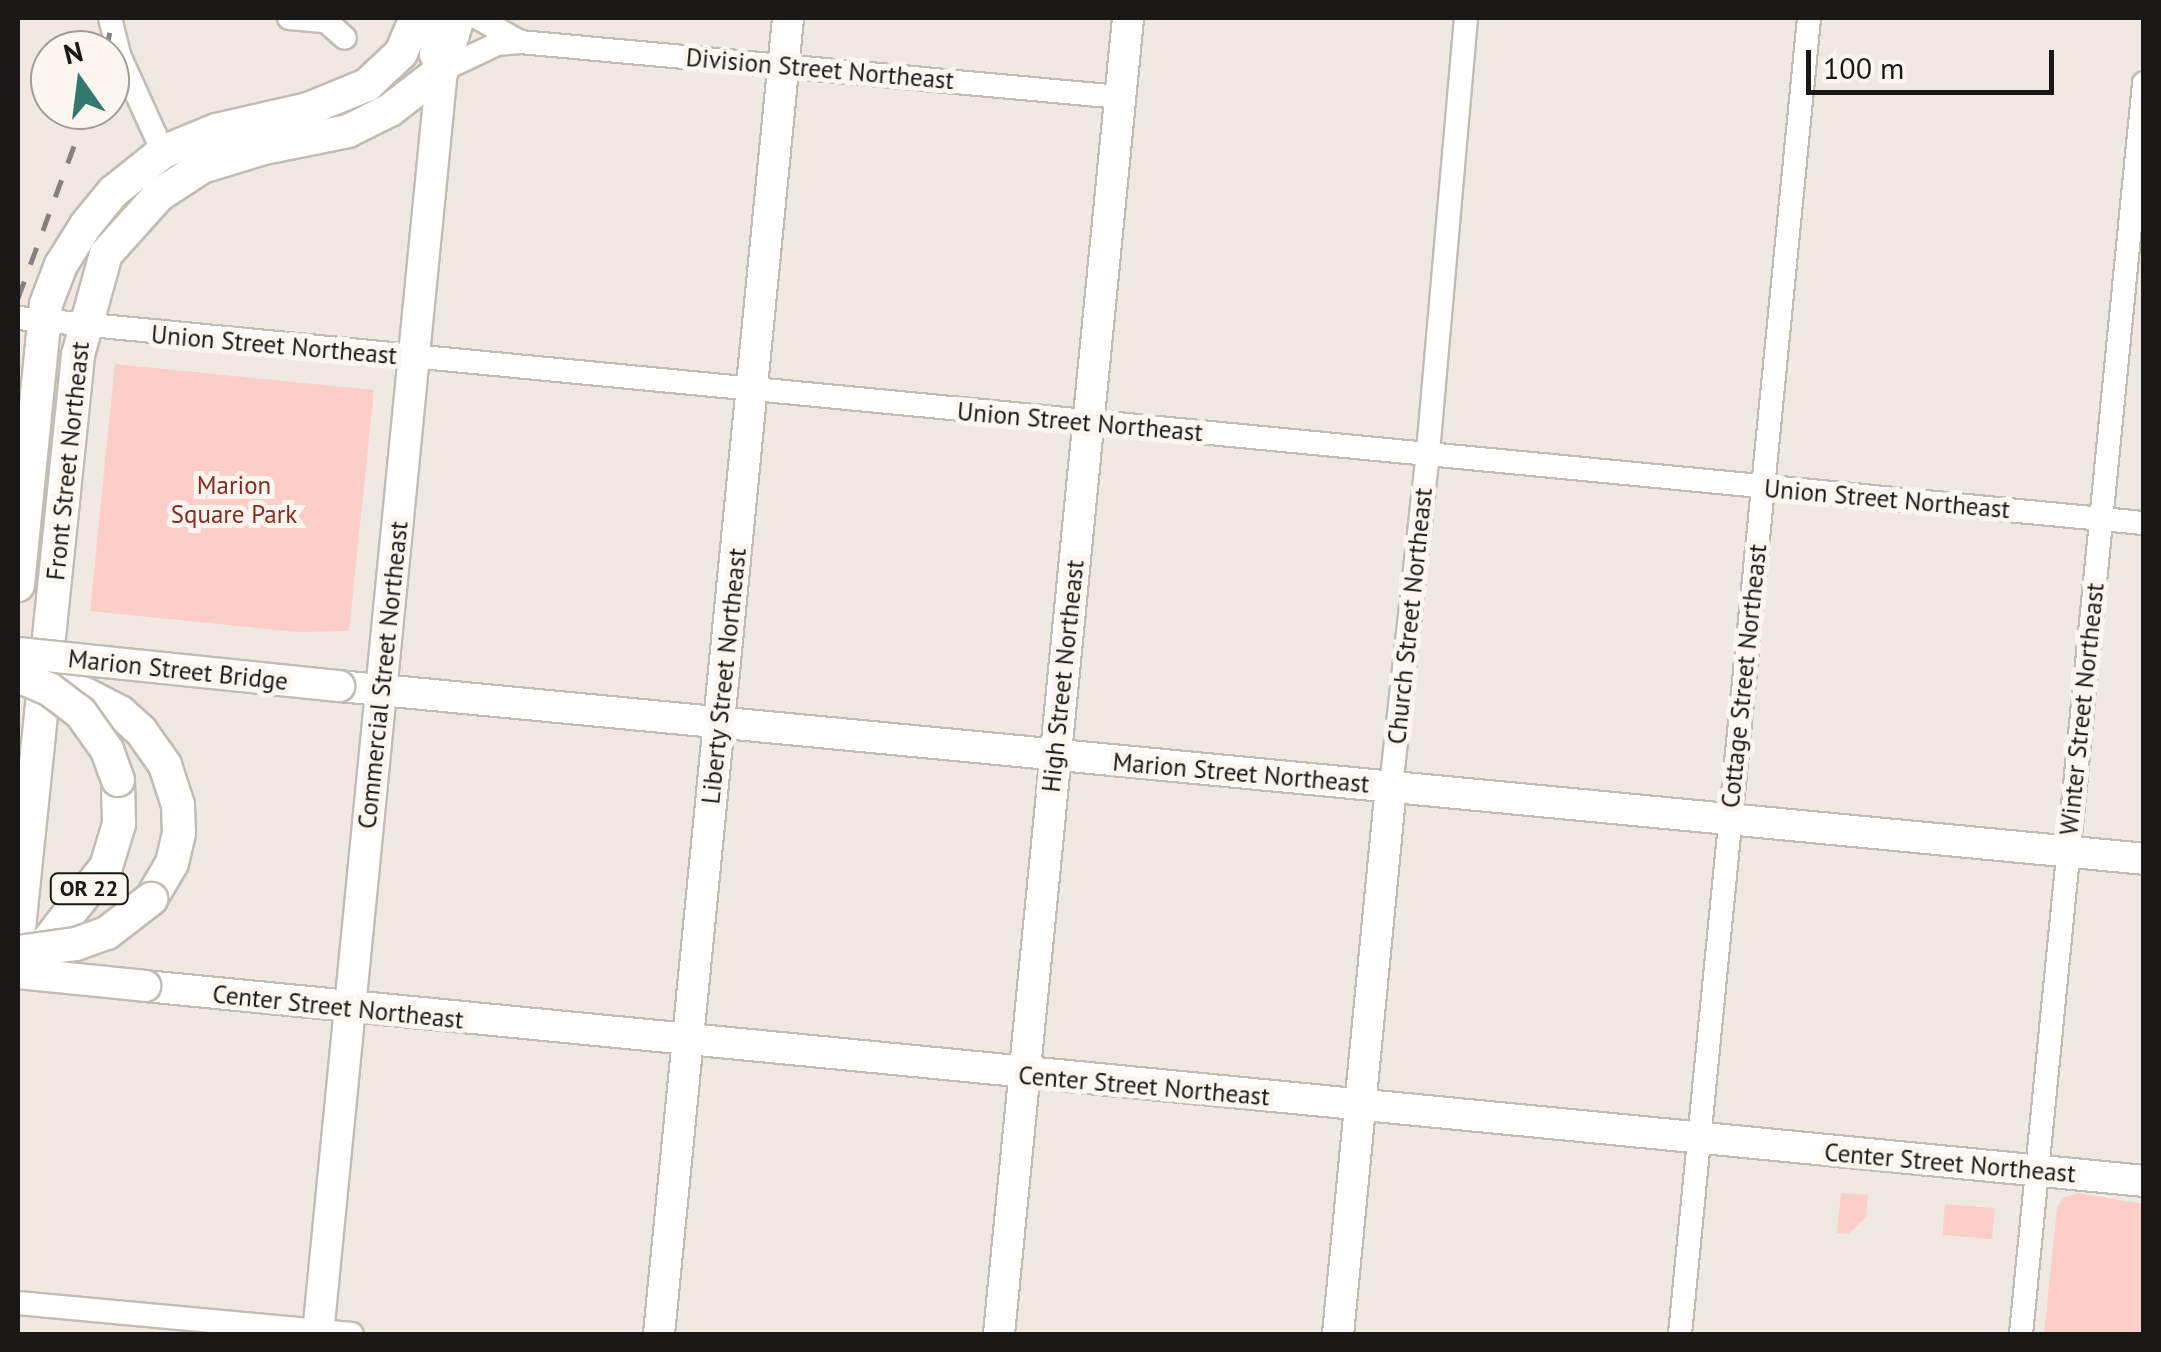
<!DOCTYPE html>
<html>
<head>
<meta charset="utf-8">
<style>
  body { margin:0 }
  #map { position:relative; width:2161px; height:1352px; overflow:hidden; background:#efe9e2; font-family:"PT Sans",sans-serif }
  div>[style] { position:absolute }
  .green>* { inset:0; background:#fccec7; transform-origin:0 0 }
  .roads { filter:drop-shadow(2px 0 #c1bcb4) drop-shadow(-2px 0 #c1bcb4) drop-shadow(0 2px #c1bcb4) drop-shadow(0 -2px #c1bcb4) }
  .minor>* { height:22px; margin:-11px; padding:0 11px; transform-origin:11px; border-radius:11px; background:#fff }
  .major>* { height:30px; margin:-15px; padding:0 15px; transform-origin:15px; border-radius:15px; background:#fff }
  .highway>* { height:32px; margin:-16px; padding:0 16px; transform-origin:16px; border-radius:16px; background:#fff }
  .rail>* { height:5px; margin-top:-2.5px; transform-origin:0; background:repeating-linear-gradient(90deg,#85817c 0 18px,transparent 0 36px) }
  .bridges { filter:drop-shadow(2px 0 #c1bcb4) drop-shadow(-2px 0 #c1bcb4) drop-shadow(0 2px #c1bcb4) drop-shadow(0 -2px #c1bcb4) }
  .major-bridge>* { height:30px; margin:-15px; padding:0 15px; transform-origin:15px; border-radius:15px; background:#fff }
  .highway-bridge>* { height:32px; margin:-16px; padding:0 16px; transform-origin:16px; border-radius:16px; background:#fff }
  span { translate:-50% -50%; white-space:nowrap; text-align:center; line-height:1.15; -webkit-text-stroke:10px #fcf6ef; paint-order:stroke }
  .shield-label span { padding:2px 8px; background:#fcf6ef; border:2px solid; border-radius:8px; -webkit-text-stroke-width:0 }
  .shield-label { font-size:22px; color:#1a1816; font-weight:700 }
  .street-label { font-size:25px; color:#1a1816 }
  .park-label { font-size:25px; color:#882820 }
  .frame { position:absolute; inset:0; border:20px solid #1a1816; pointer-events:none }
  .north { position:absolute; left:30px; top:30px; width:100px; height:100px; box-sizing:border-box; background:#fcf6ef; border:2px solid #a29d98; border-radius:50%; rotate:346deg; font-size:28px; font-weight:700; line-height:40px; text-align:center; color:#1a1816 }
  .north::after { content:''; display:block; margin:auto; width:35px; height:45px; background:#317870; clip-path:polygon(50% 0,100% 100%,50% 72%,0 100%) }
  .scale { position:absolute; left:1806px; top:50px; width:248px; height:45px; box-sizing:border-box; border:5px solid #1a1816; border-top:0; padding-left:12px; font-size:30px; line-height:35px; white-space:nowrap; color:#1a1816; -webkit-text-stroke:8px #fcf6ef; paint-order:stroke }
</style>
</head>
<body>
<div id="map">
  <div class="green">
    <i style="clip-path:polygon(115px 364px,374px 390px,349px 631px,297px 632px,90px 611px)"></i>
    <i style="clip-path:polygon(1841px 1193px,1868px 1195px,1866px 1217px,1849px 1234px,1837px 1233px)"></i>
    <i style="clip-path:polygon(2078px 1193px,2143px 1204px,2143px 1334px,2044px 1334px,2057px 1208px,2063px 1198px)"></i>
    <i style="left:1945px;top:1204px;width:50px;height:31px;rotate:5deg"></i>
  </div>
  <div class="roads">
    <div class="minor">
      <i style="left:110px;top:18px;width:38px;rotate:76deg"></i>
      <i style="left:119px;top:55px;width:107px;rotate:65.6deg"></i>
      <i style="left:289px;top:18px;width:37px;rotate:5deg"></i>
      <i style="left:326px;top:21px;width:25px;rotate:42deg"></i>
      <i style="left:478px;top:18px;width:48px;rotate:29.7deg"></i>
      <i style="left:442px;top:70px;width:61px;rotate:-25.3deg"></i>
      <i style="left:497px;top:44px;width:23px;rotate:-5deg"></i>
      <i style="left:520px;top:42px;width:603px;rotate:5.24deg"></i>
      <i style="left:18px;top:318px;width:2136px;rotate:5.51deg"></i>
      <i style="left:1391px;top:787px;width:337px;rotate:-83.7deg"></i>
      <i style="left:1428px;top:452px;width:436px;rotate:-85deg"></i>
      <i style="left:18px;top:1303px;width:335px;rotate:5.3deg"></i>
      <i style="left:1680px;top:1334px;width:1322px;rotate:-84.4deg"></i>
      <i style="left:2021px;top:1334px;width:1257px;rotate:-84.38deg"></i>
    </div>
    <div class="major">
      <i style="left:339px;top:686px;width:1813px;rotate:5.47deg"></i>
      <i style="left:145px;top:986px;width:2008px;rotate:5.57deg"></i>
      <i style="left:318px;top:1334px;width:1270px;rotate:-84.4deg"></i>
      <i style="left:442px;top:70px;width:17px;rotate:-114deg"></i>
      <i style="left:435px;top:54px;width:36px;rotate:-85deg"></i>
      <i style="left:659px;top:1334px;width:1322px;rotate:-84.4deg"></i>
      <i style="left:999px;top:1334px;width:1322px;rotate:-84.4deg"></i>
      <i style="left:1338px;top:1334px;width:550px;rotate:-84.47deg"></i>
    </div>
    <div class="highway">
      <i style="left:18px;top:585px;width:282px;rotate:-84.3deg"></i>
      <i style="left:46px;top:304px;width:42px;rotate:-69deg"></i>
      <i style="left:61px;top:265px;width:47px;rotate:-58deg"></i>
      <i style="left:86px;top:225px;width:43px;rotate:-50.7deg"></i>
      <i style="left:113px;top:192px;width:64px;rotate:-38.7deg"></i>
      <i style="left:163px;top:152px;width:57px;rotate:-22.5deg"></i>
      <i style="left:216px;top:130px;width:94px;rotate:-12.9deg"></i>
      <i style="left:308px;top:109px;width:64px;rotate:-22.1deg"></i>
      <i style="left:367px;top:85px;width:47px;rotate:-43.3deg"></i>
      <i style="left:401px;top:53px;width:38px;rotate:-67deg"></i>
      <i style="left:44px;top:685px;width:40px;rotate:12deg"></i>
      <i style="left:83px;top:693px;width:42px;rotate:27.2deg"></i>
      <i style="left:120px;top:712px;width:28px;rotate:42deg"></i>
      <i style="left:141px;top:731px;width:42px;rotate:54.8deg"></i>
      <i style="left:165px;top:765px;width:42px;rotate:72deg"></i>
      <i style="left:178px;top:805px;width:28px;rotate:88deg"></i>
      <i style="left:179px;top:833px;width:31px;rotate:103deg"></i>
      <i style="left:172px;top:863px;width:42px;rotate:120.3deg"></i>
      <i style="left:18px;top:938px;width:586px;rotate:-84.12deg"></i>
      <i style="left:78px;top:355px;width:105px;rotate:-74.5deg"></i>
      <i style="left:106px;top:254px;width:79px;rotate:-48.1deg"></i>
      <i style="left:159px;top:195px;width:51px;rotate:-33.1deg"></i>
      <i style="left:202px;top:167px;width:65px;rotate:-17deg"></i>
      <i style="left:264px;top:148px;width:86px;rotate:-11.4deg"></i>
      <i style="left:348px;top:131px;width:47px;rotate:-26.6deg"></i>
      <i style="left:390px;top:110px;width:66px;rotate:-37.6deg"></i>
      <i style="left:442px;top:70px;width:54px;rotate:-72.9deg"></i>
      <i style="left:28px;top:966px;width:126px;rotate:-51.8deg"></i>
      <i style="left:106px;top:867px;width:45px;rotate:-73.2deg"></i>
      <i style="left:119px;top:824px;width:44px;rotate:-91.3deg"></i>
    </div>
  </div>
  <div class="rail">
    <i style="left:106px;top:50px;width:33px;rotate:-78deg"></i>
    <i style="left:18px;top:298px;width:200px;rotate:-69.8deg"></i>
  </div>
  <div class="bridges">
    <div class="major-bridge">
      <i style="left:18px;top:653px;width:323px;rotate:5.9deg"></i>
      <i style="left:18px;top:973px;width:128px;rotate:5.8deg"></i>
    </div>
    <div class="highway-bridge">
      <i style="left:18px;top:676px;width:34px;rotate:23deg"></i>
      <i style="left:49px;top:689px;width:39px;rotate:37deg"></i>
      <i style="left:80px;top:712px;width:47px;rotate:54.6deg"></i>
      <i style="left:107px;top:750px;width:32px;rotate:70deg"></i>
      <i style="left:18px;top:952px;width:59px;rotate:-7.9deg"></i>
      <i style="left:76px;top:944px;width:33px;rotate:-20deg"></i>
      <i style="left:107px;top:933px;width:56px;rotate:-37.7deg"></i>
    </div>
  </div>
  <div class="shield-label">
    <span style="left:89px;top:889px">OR 22</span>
  </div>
  <div class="street-label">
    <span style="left:820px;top:69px;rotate:5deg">Division Street Northeast</span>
    <span style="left:274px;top:345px;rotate:5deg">Union Street Northeast</span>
    <span style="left:1080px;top:422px;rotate:5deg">Union Street Northeast</span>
    <span style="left:68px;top:461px;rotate:-84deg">Front Street Northeast</span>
    <span style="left:1887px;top:499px;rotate:5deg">Union Street Northeast</span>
    <span style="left:1410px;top:616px;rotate:-84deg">Church Street Northeast</span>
    <span style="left:178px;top:670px;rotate:6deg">Marion Street Bridge</span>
    <span style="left:383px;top:675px;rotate:-84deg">Commercial Street Northeast</span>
    <span style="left:724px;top:676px;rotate:-84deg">Liberty Street Northeast</span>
    <span style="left:1063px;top:676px;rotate:-84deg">High Street Northeast</span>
    <span style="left:1744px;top:676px;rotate:-84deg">Cottage Street Northeast</span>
    <span style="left:2082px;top:709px;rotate:-84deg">Winter Street Northeast</span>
    <span style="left:1241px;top:773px;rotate:5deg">Marion Street Northeast</span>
    <span style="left:338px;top:1007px;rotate:6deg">Center Street Northeast</span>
    <span style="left:1144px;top:1086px;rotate:5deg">Center Street Northeast</span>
    <span style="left:1950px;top:1163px;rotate:5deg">Center Street Northeast</span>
  </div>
  <div class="park-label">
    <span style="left:234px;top:500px">Marion<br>Square Park</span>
  </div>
  <div class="frame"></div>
  <div class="north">N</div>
  <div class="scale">100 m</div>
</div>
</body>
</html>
